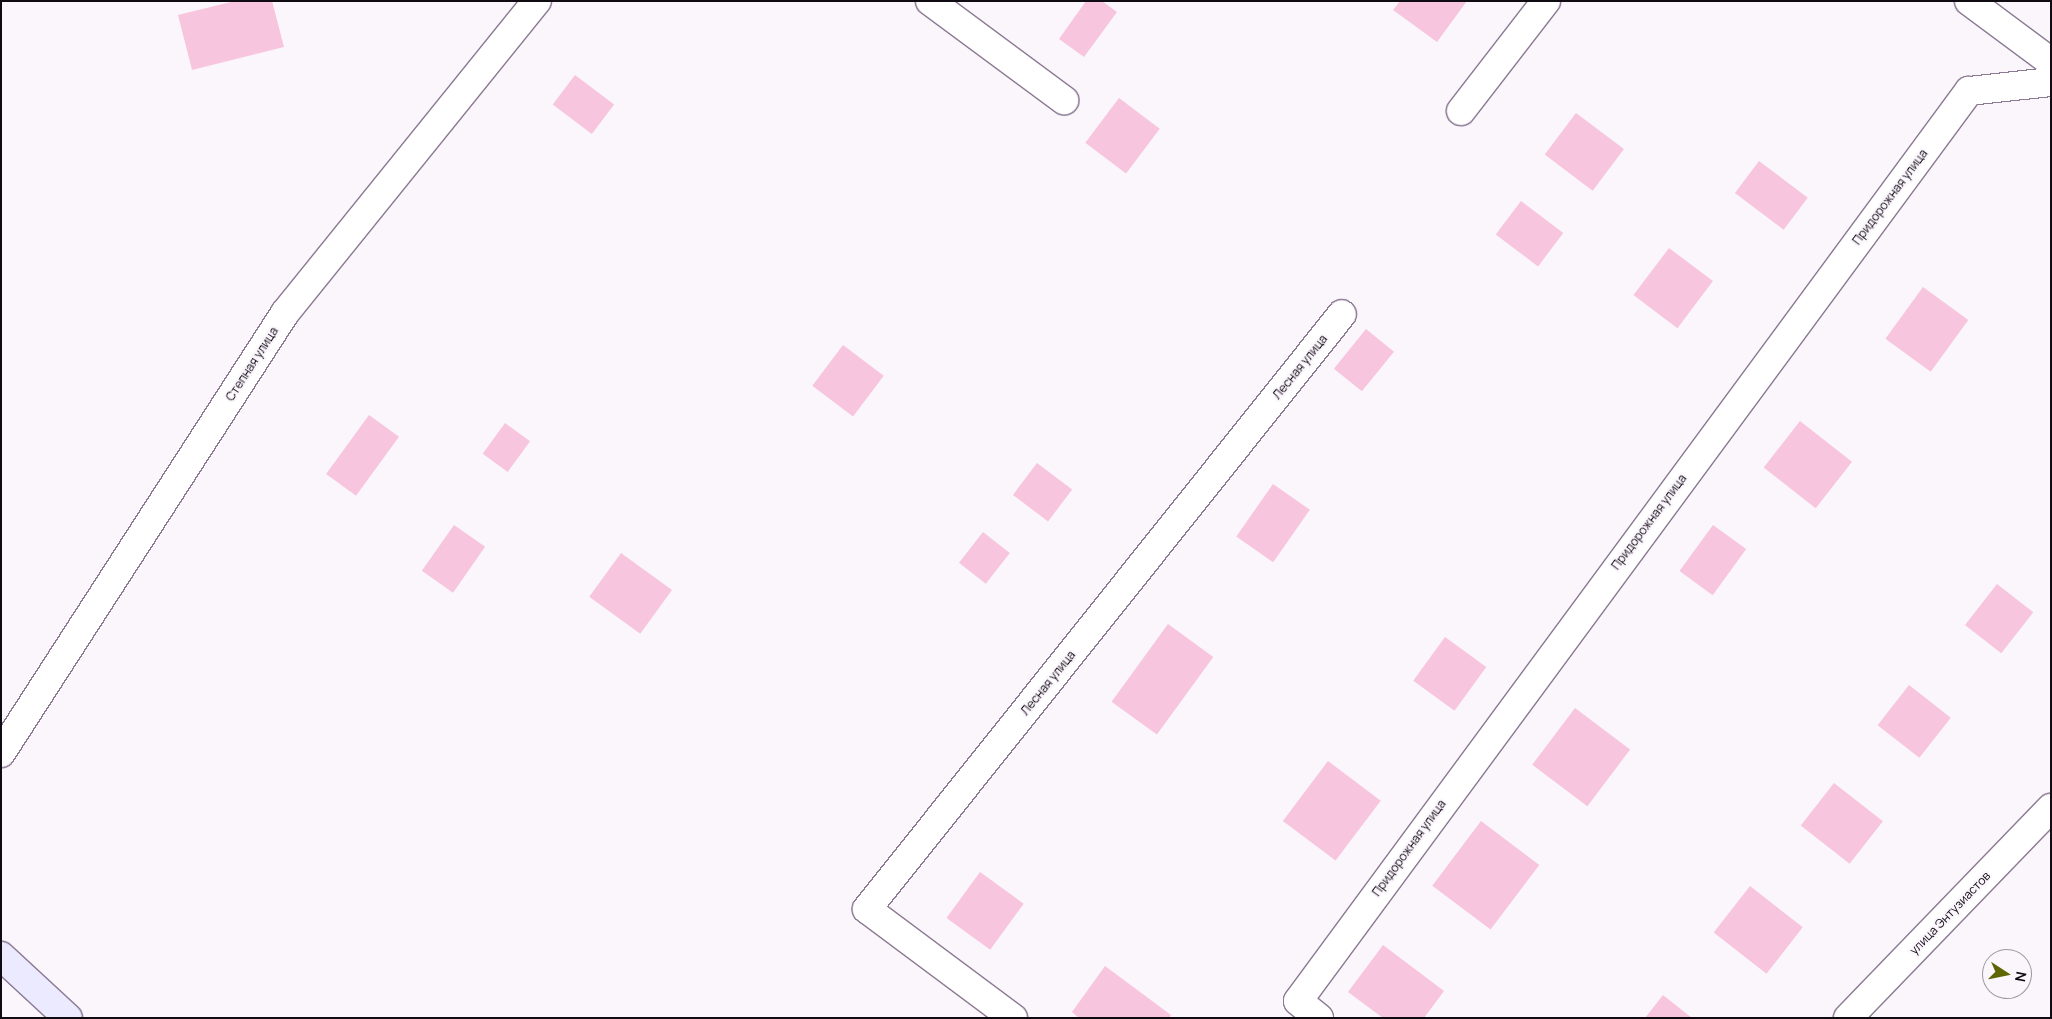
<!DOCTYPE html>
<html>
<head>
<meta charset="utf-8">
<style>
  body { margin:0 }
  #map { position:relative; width:2052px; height:1019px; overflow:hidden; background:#faf6fc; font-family:Manrope,sans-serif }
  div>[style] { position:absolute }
  .building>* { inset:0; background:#f8c5de; transform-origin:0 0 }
  .roads { filter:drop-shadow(1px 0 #8c7a93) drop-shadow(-1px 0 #8c7a93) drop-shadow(0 1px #8c7a93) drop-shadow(0 -1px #8c7a93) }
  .street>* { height:28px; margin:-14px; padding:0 14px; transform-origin:14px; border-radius:14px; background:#fff }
  .secondary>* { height:28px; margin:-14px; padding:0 14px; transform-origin:14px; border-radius:14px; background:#ebeafe }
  span { translate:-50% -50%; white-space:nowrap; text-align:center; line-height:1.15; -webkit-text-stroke:4px #faf6fc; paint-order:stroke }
  .street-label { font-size:12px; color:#100a13 }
  .frame { position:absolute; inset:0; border:2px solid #100a13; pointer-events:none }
  .north { position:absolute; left:1982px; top:949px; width:50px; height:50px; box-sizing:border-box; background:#faf6fc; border:1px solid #9c989f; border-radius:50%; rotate:101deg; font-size:14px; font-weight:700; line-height:20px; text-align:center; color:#100a13 }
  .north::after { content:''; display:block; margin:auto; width:18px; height:22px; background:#5f6503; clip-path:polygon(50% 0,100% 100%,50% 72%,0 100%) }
</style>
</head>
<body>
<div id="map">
  <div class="building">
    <i style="clip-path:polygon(235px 1px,272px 1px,284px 47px,192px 70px,178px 15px)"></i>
    <i style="clip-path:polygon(1086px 1px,1102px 1px,1117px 12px,1084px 57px,1059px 39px)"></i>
    <i style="clip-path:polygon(1400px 1px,1467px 1px,1437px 42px,1393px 10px)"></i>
    <i style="left:575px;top:75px;width:49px;height:37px;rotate:37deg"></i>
    <i style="left:1119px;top:98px;width:51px;height:56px;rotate:37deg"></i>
    <i style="left:1576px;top:113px;width:60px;height:52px;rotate:37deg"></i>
    <i style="left:1759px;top:161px;width:61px;height:40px;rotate:37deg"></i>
    <i style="left:1521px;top:201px;width:53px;height:42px;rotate:37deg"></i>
    <i style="left:1669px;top:248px;width:55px;height:59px;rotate:37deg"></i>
    <i style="left:1923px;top:287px;width:56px;height:64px;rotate:36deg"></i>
    <i style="left:1366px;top:329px;width:36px;height:51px;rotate:39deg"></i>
    <i style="left:843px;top:345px;width:51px;height:51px;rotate:37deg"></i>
    <i style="left:369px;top:415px;width:37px;height:73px;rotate:36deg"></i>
    <i style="left:1800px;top:421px;width:66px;height:59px;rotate:38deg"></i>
    <i style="left:505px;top:423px;width:31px;height:38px;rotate:36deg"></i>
    <i style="left:1037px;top:463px;width:44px;height:40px;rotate:37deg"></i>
    <i style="left:1273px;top:484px;width:45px;height:64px;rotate:35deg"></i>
    <i style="left:454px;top:525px;width:38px;height:56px;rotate:35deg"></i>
    <i style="left:1713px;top:525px;width:41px;height:57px;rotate:36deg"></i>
    <i style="left:983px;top:532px;width:34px;height:39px;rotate:38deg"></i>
    <i style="left:621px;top:553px;width:63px;height:54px;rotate:36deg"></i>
    <i style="left:1997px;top:584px;width:46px;height:52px;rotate:38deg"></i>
    <i style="left:1168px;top:624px;width:56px;height:96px;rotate:36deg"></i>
    <i style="left:1445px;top:637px;width:51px;height:54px;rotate:36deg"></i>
    <i style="left:1909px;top:685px;width:53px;height:51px;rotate:38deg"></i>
    <i style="left:1575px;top:708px;width:69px;height:71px;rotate:37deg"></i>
    <i style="left:1328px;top:761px;width:66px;height:75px;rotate:37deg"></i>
    <i style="left:1834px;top:783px;width:62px;height:54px;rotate:38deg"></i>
    <i style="left:1481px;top:821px;width:73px;height:81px;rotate:37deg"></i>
    <i style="left:980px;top:872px;width:54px;height:57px;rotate:36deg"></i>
    <i style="left:1750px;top:886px;width:67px;height:59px;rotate:38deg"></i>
    <i style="clip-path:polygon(1383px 945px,1444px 991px,1424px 1018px,1383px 1018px,1348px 992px)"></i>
    <i style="clip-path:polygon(1105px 966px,1171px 1015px,1169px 1018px,1079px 1018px,1072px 1012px)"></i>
    <i style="clip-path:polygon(1663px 995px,1692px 1018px,1645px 1018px)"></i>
  </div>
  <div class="roads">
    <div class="street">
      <i style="left:930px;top:1px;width:167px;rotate:36.5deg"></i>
      <i style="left:1969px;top:1px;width:102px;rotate:36.6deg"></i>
      <i style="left:1461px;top:111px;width:139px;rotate:-52.3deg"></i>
      <i style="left:1px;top:753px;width:524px;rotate:-57.16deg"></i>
      <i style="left:285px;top:313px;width:401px;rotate:-51.1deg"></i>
      <i style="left:1013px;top:1018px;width:182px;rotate:-143.3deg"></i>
      <i style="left:867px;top:909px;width:761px;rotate:-51.4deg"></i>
      <i style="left:1319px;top:1018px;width:27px;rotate:-141deg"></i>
      <i style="left:1298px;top:1001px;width:1131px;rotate:-53.6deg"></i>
      <i style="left:1969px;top:91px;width:82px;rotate:-6.3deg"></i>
      <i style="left:1848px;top:1018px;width:292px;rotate:-46deg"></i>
    </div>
    <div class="secondary">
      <i style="left:1px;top:956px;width:91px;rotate:42.8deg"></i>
    </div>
  </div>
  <div class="street-label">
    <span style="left:1890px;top:197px;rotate:-53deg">Придорожная улица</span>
    <span style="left:252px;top:364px;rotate:-57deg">Степная улица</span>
    <span style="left:1300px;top:367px;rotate:-51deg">Лесная улица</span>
    <span style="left:1649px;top:522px;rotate:-53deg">Придорожная улица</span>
    <span style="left:1048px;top:683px;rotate:-51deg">Лесная улица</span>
    <span style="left:1409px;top:848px;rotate:-54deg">Придорожная улица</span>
    <span style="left:1950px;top:913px;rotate:-46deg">улица Энтузиастов</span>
  </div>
  <div class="frame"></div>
  <div class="north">N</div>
</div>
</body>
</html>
